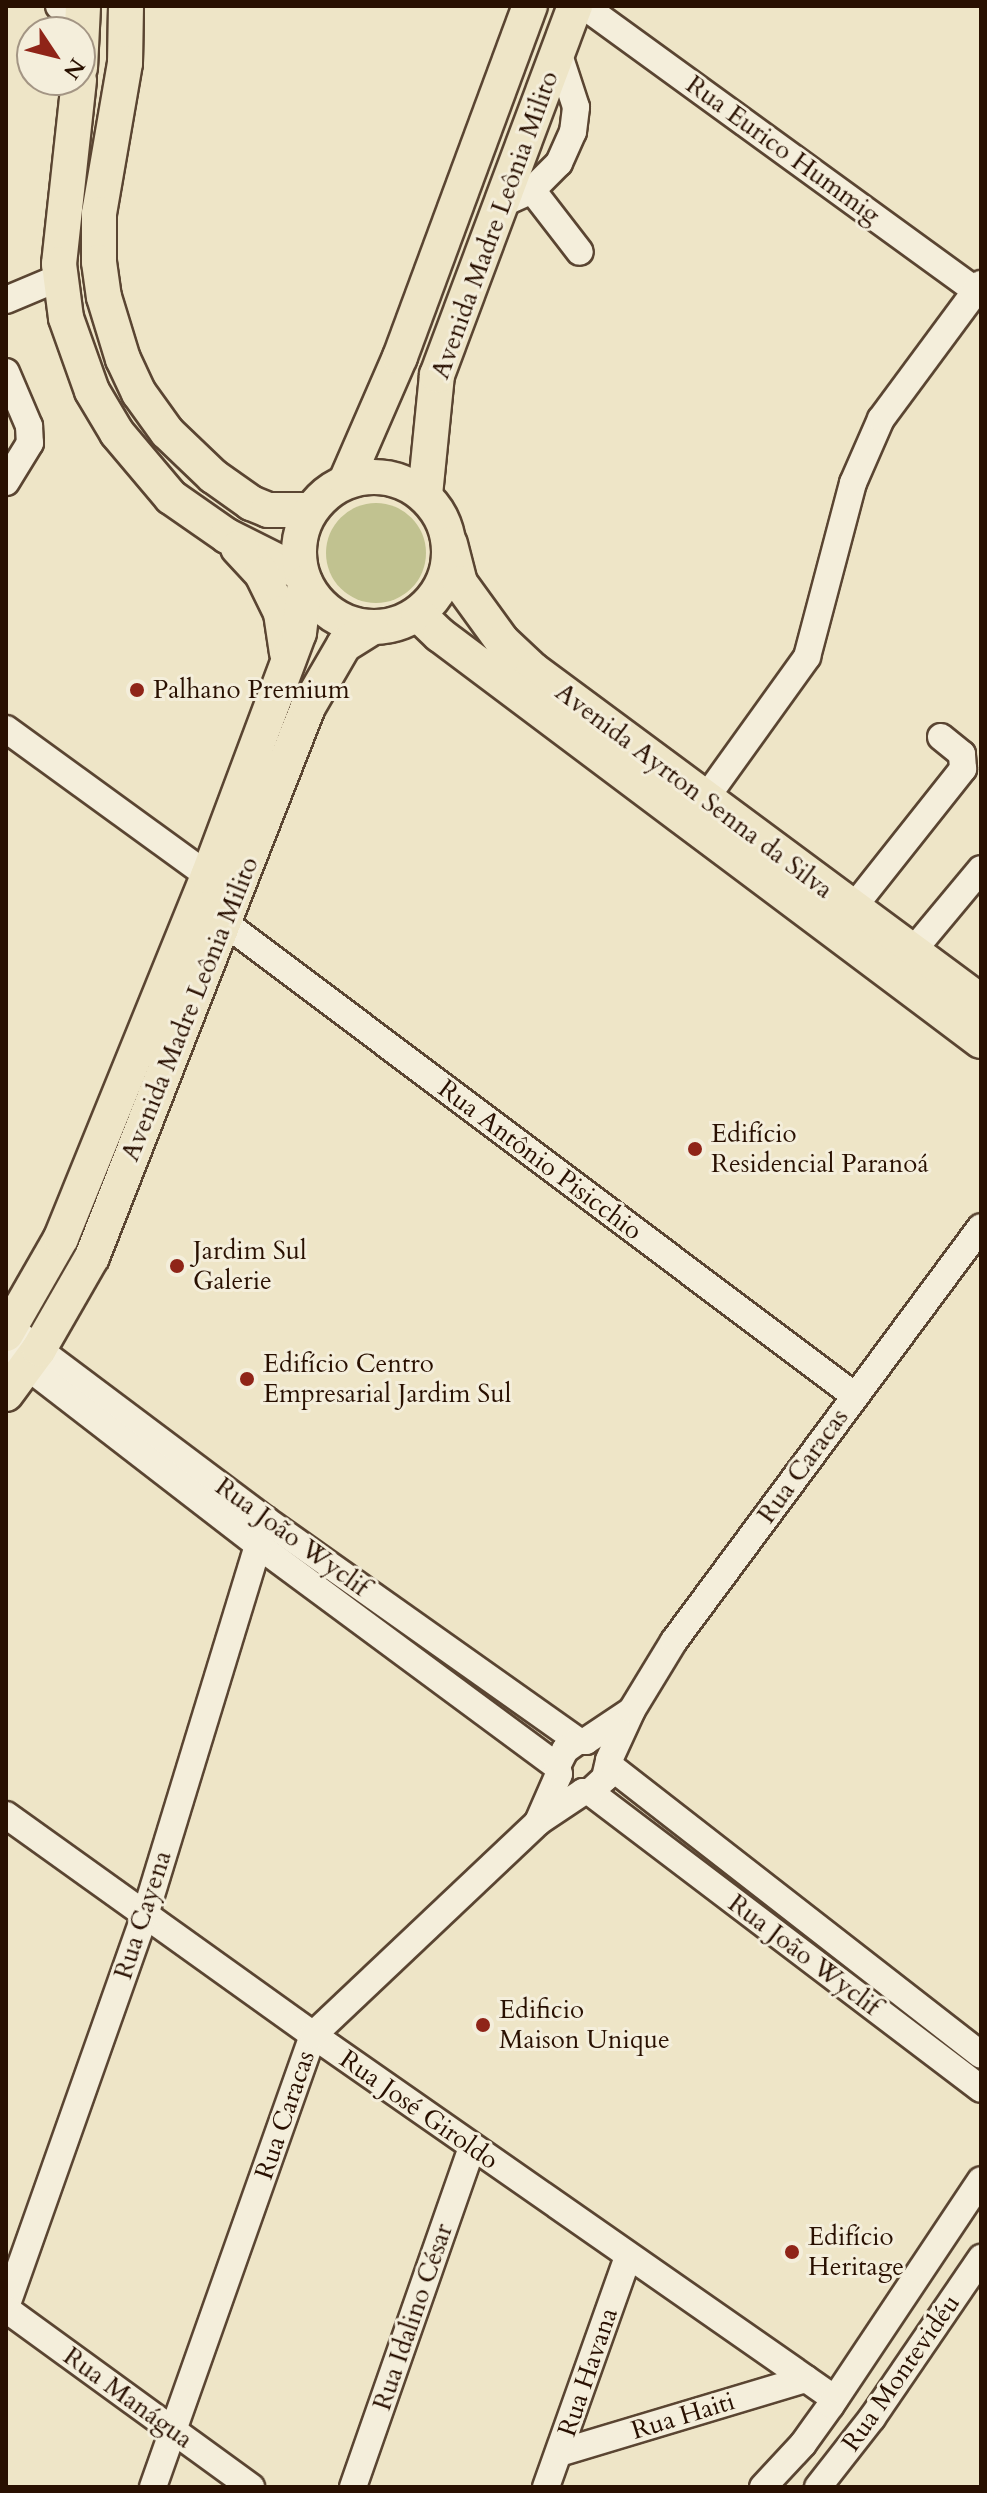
<!DOCTYPE html>
<html>
<head>
<meta charset="utf-8">
<style>
  body { margin:0 }
  #map { position:relative; width:987px; height:2493px; overflow:hidden; background:#eee5c7; font-family:Cardo,serif }
  div>[style] { position:absolute }
  .green>* { inset:0; background:#c1c290 }
  .round { border-radius:50% }
  .roads { filter:drop-shadow(2px 0 #5a4532) drop-shadow(-2px 0 #5a4532) drop-shadow(0 2px #5a4532) drop-shadow(0 -2px #5a4532) }
  .minor>* { height:26px; margin:-13px; padding:0 13px; transform-origin:13px; border-radius:13px; background:#f4eedb }
  .major>* { height:34px; margin:-17px; padding:0 17px; transform-origin:17px; border-radius:17px; background:#eee5c7 }
  .major>.ring { margin:-17px; padding:0; box-sizing:content-box; background:none; border:34px solid #eee5c7; border-radius:50% }
  .dots>* { width:22px; height:22px; translate:-50% -50%; box-sizing:border-box; border:4px solid #f4eedb; border-radius:50% }
  span { translate:-50% -50%; white-space:nowrap; text-align:center; line-height:1.15; -webkit-text-stroke:6px #f4eedb; paint-order:stroke }
  .street-label { font-size:26px; color:#291001 }
  .poi-label { font-size:26px; color:#291001 }
  .left { translate:0 -50%; text-align:left }
  .frame { position:absolute; inset:0; border:8px solid #291001; pointer-events:none }
  .north { position:absolute; left:16px; top:16px; width:80px; height:80px; box-sizing:border-box; background:#f4eedb; border:2px solid #a39584; border-radius:50%; rotate:125deg; font-size:22px; font-weight:700; line-height:32px; text-align:center; color:#291001 }
  .north::after { content:''; display:block; margin:auto; width:28px; height:36px; background:#8f2418; clip-path:polygon(50% 0,100% 100%,50% 72%,0 100%) }
</style>
</head>
<body>
<div id="map">
  <div class="green">
    <i class="round" style="left:326px;top:503px;width:100px;height:100px"></i>
  </div>
  <div class="roads">
    <div class="minor">
      <i style="left:59px;top:6px;width:32px;rotate:35deg"></i>
      <i style="left:584px;top:6px;width:490px;rotate:36deg"></i>
      <i style="left:532px;top:190px;width:78px;rotate:52.3deg"></i>
      <i style="left:501px;top:204px;width:34px;rotate:-24deg"></i>
      <i style="left:532px;top:190px;width:38px;rotate:-45deg"></i>
      <i style="left:559px;top:163px;width:34px;rotate:-66deg"></i>
      <i style="left:573px;top:132px;width:25px;rotate:-83deg"></i>
      <i style="left:576px;top:107px;width:58px;rotate:-108.1deg"></i>
      <i style="left:6px;top:300px;width:60px;rotate:-22.7deg"></i>
      <i style="left:6px;top:372px;width:59px;rotate:66.9deg"></i>
      <i style="left:29px;top:426px;width:17px;rotate:87deg"></i>
      <i style="left:30px;top:443px;width:46px;rotate:121.6deg"></i>
      <i style="left:6px;top:729px;width:250px;rotate:36deg"></i>
      <i style="left:705px;top:799px;width:175px;rotate:-54.3deg"></i>
      <i style="left:807px;top:657px;width:180px;rotate:-75.2deg"></i>
      <i style="left:853px;top:483px;width:70px;rotate:-66.4deg"></i>
      <i style="left:881px;top:419px;width:168px;rotate:-53.5deg"></i>
      <i style="left:852px;top:909px;width:179px;rotate:-51.6deg"></i>
      <i style="left:963px;top:769px;width:15px;rotate:-94deg"></i>
      <i style="left:962px;top:754px;width:27px;rotate:-141deg"></i>
      <i style="left:225px;top:923px;width:788px;rotate:36.9deg"></i>
      <i style="left:911px;top:953px;width:109px;rotate:-50.2deg"></i>
      <i style="left:6px;top:1325px;width:325px;rotate:36.9deg"></i>
      <i style="left:266px;top:1520px;width:382px;rotate:35.3deg"></i>
      <i style="left:6px;top:1350px;width:319px;rotate:37.7deg"></i>
      <i style="left:258px;top:1545px;width:372px;rotate:36.5deg"></i>
      <i style="left:610px;top:1766px;width:470px;rotate:37.9deg"></i>
      <i style="left:590px;top:1792px;width:491px;rotate:37.2deg"></i>
      <i style="left:6px;top:1815px;width:378px;rotate:35.6deg"></i>
      <i style="left:313px;top:2035px;width:636px;rotate:34.89deg"></i>
      <i style="left:538px;top:1822px;width:52px;rotate:-66.4deg"></i>
      <i style="left:559px;top:1774px;width:8px;rotate:-104deg"></i>
      <i style="left:557px;top:1766px;width:18px;rotate:-63deg"></i>
      <i style="left:565px;top:1750px;width:16px;rotate:-35deg"></i>
      <i style="left:578px;top:1741px;width:8px"></i>
      <i style="left:586px;top:1741px;width:54px;rotate:-33.7deg"></i>
      <i style="left:6px;top:2307px;width:416px;rotate:-70.5deg"></i>
      <i style="left:145px;top:1915px;width:413px;rotate:-73deg"></i>
      <i style="left:6px;top:2309px;width:303px;rotate:36deg"></i>
      <i style="left:559px;top:2453px;width:258px;rotate:-16.7deg"></i>
      <i style="left:153px;top:2487px;width:479px;rotate:-70.5deg"></i>
      <i style="left:313px;top:2035px;width:310px;rotate:-43.4deg"></i>
      <i style="left:538px;top:1822px;width:54px;rotate:-33.7deg"></i>
      <i style="left:583px;top:1792px;width:7px"></i>
      <i style="left:590px;top:1792px;width:21px;rotate:-43deg"></i>
      <i style="left:605px;top:1778px;width:18px;rotate:-77deg"></i>
      <i style="left:609px;top:1760px;width:55px;rotate:-65.3deg"></i>
      <i style="left:632px;top:1710px;width:81px;rotate:-58.7deg"></i>
      <i style="left:674px;top:1641px;width:515px;rotate:-53.44deg"></i>
      <i style="left:353px;top:2487px;width:360px;rotate:-70.7deg"></i>
      <i style="left:546px;top:2487px;width:244px;rotate:-70.4deg"></i>
      <i style="left:763px;top:2487px;width:59px;rotate:-47.1deg"></i>
      <i style="left:803px;top:2444px;width:48px;rotate:-54.3deg"></i>
      <i style="left:831px;top:2405px;width:270px;rotate:-56.3deg"></i>
      <i style="left:818px;top:2487px;width:88px;rotate:-52deg"></i>
      <i style="left:872px;top:2418px;width:194px;rotate:-55.7deg"></i>
    </div>
    <div class="major">
      <i style="left:126px;top:6px;width:57px;rotate:91deg"></i>
      <i style="left:125px;top:63px;width:153px;rotate:99.8deg"></i>
      <i style="left:99px;top:214px;width:48px;rotate:90deg"></i>
      <i style="left:99px;top:262px;width:35px;rotate:82deg"></i>
      <i style="left:104px;top:297px;width:65px;rotate:73deg"></i>
      <i style="left:123px;top:359px;width:38px;rotate:65deg"></i>
      <i style="left:139px;top:393px;width:48px;rotate:54.3deg"></i>
      <i style="left:167px;top:432px;width:64px;rotate:43.7deg"></i>
      <i style="left:213px;top:476px;width:47px;rotate:35.4deg"></i>
      <i style="left:251px;top:503px;width:18px;rotate:22deg"></i>
      <i style="left:268px;top:510px;width:43px"></i>
      <i style="left:80px;top:68px;width:62px;rotate:-87.2deg"></i>
      <i style="left:79px;top:80px;width:185px;rotate:96.2deg"></i>
      <i style="left:59px;top:264px;width:54px;rotate:82.6deg"></i>
      <i style="left:66px;top:318px;width:77px;rotate:70.4deg"></i>
      <i style="left:92px;top:391px;width:49px;rotate:59.2deg"></i>
      <i style="left:117px;top:433px;width:84px;rotate:49.8deg"></i>
      <i style="left:171px;top:497px;width:68px;rotate:34.9deg"></i>
      <i style="left:227px;top:536px;width:83px;rotate:26.6deg"></i>
      <i class="ring" style="left:299px;top:477px;width:116px;height:116px"></i>
      <i style="left:346px;top:481px;width:135px;rotate:-66.5deg"></i>
      <i style="left:400px;top:357px;width:374px;rotate:-69.7deg"></i>
      <i style="left:425px;top:495px;width:121px;rotate:-84.3deg"></i>
      <i style="left:437px;top:375px;width:394px;rotate:-69.5deg"></i>
      <i style="left:450px;top:544px;width:40px;rotate:75.6deg"></i>
      <i style="left:460px;top:583px;width:72px;rotate:54.1deg"></i>
      <i style="left:502px;top:641px;width:42px;rotate:43.1deg"></i>
      <i style="left:533px;top:670px;width:558px;rotate:36.54deg"></i>
      <i style="left:238px;top:548px;width:35px;rotate:47deg"></i>
      <i style="left:262px;top:574px;width:43px;rotate:64deg"></i>
      <i style="left:281px;top:613px;width:40px;rotate:81.5deg"></i>
      <i style="left:418px;top:614px;width:30px;rotate:44deg"></i>
      <i style="left:440px;top:635px;width:676px;rotate:36.89deg"></i>
      <i style="left:6px;top:1334px;width:111px;rotate:-60.2deg"></i>
      <i style="left:61px;top:1238px;width:391px;rotate:-67.9deg"></i>
      <i style="left:208px;top:876px;width:259px;rotate:-69.5deg"></i>
      <i style="left:299px;top:633px;width:51px;rotate:-83.3deg"></i>
      <i style="left:6px;top:1394px;width:56px;rotate:-53.7deg"></i>
      <i style="left:39px;top:1349px;width:106px;rotate:-60.1deg"></i>
      <i style="left:92px;top:1257px;width:591px;rotate:-68.56deg"></i>
      <i style="left:308px;top:707px;width:72px;rotate:-59.9deg"></i>
      <i style="left:344px;top:645px;width:32px;rotate:-32deg"></i>
    </div>
  </div>
  <div class="dots">
    <i style="left:137px;top:690px;background:#8f2418"></i>
    <i style="left:695px;top:1149px;background:#8f2418"></i>
    <i style="left:177px;top:1266px;background:#8f2418"></i>
    <i style="left:247px;top:1379px;background:#8f2418"></i>
    <i style="left:483px;top:2025px;background:#8f2418"></i>
    <i style="left:792px;top:2252px;background:#8f2418"></i>
  </div>
  <div class="street-label">
    <span style="left:783px;top:150px;rotate:36deg">Rua Eurico Hummig</span>
    <span style="left:495px;top:225px;rotate:-70deg">Avenida Madre Leônia Milito</span>
    <span style="left:694px;top:791px;rotate:37deg">Avenida Ayrton Senna da Silva</span>
    <span style="left:190px;top:1009px;rotate:-68deg">Avenida Madre Leônia Milito</span>
    <span style="left:540px;top:1160px;rotate:37deg">Rua Antônio Pisicchio</span>
    <span style="left:803px;top:1466px;rotate:-54deg">Rua Caracas</span>
    <span style="left:292px;top:1537px;rotate:36deg">Rua João Wyclif</span>
    <span style="left:143px;top:1915px;rotate:-72deg">Rua Cayena</span>
    <span style="left:804px;top:1955px;rotate:37deg">Rua João Wyclif</span>
    <span style="left:419px;top:2110px;rotate:35deg">Rua José Giroldo</span>
    <span style="left:285px;top:2115px;rotate:-71deg">Rua Caracas</span>
    <span style="left:413px;top:2317px;rotate:-71deg">Rua Idalino César</span>
    <span style="left:588px;top:2372px;rotate:-71deg">Rua Havana</span>
    <span style="left:901px;top:2373px;rotate:-55deg">Rua Montevidéu</span>
    <span style="left:128px;top:2398px;rotate:36deg">Rua Manágua</span>
    <span style="left:683px;top:2416px;rotate:-17deg">Rua Haiti</span>
  </div>
  <div class="poi-label">
    <span class="left" style="left:153px;top:690px">Palhano Premium</span>
    <span class="left" style="left:711px;top:1149px">Edifício<br>Residencial Paranoá</span>
    <span class="left" style="left:193px;top:1266px">Jardim Sul<br>Galerie</span>
    <span class="left" style="left:263px;top:1379px">Edifício Centro<br>Empresarial Jardim Sul</span>
    <span class="left" style="left:499px;top:2025px">Edificio<br>Maison Unique</span>
    <span class="left" style="left:808px;top:2252px">Edifício<br>Heritage</span>
  </div>
  <div class="frame"></div>
  <div class="north">N</div>
</div>
</body>
</html>
